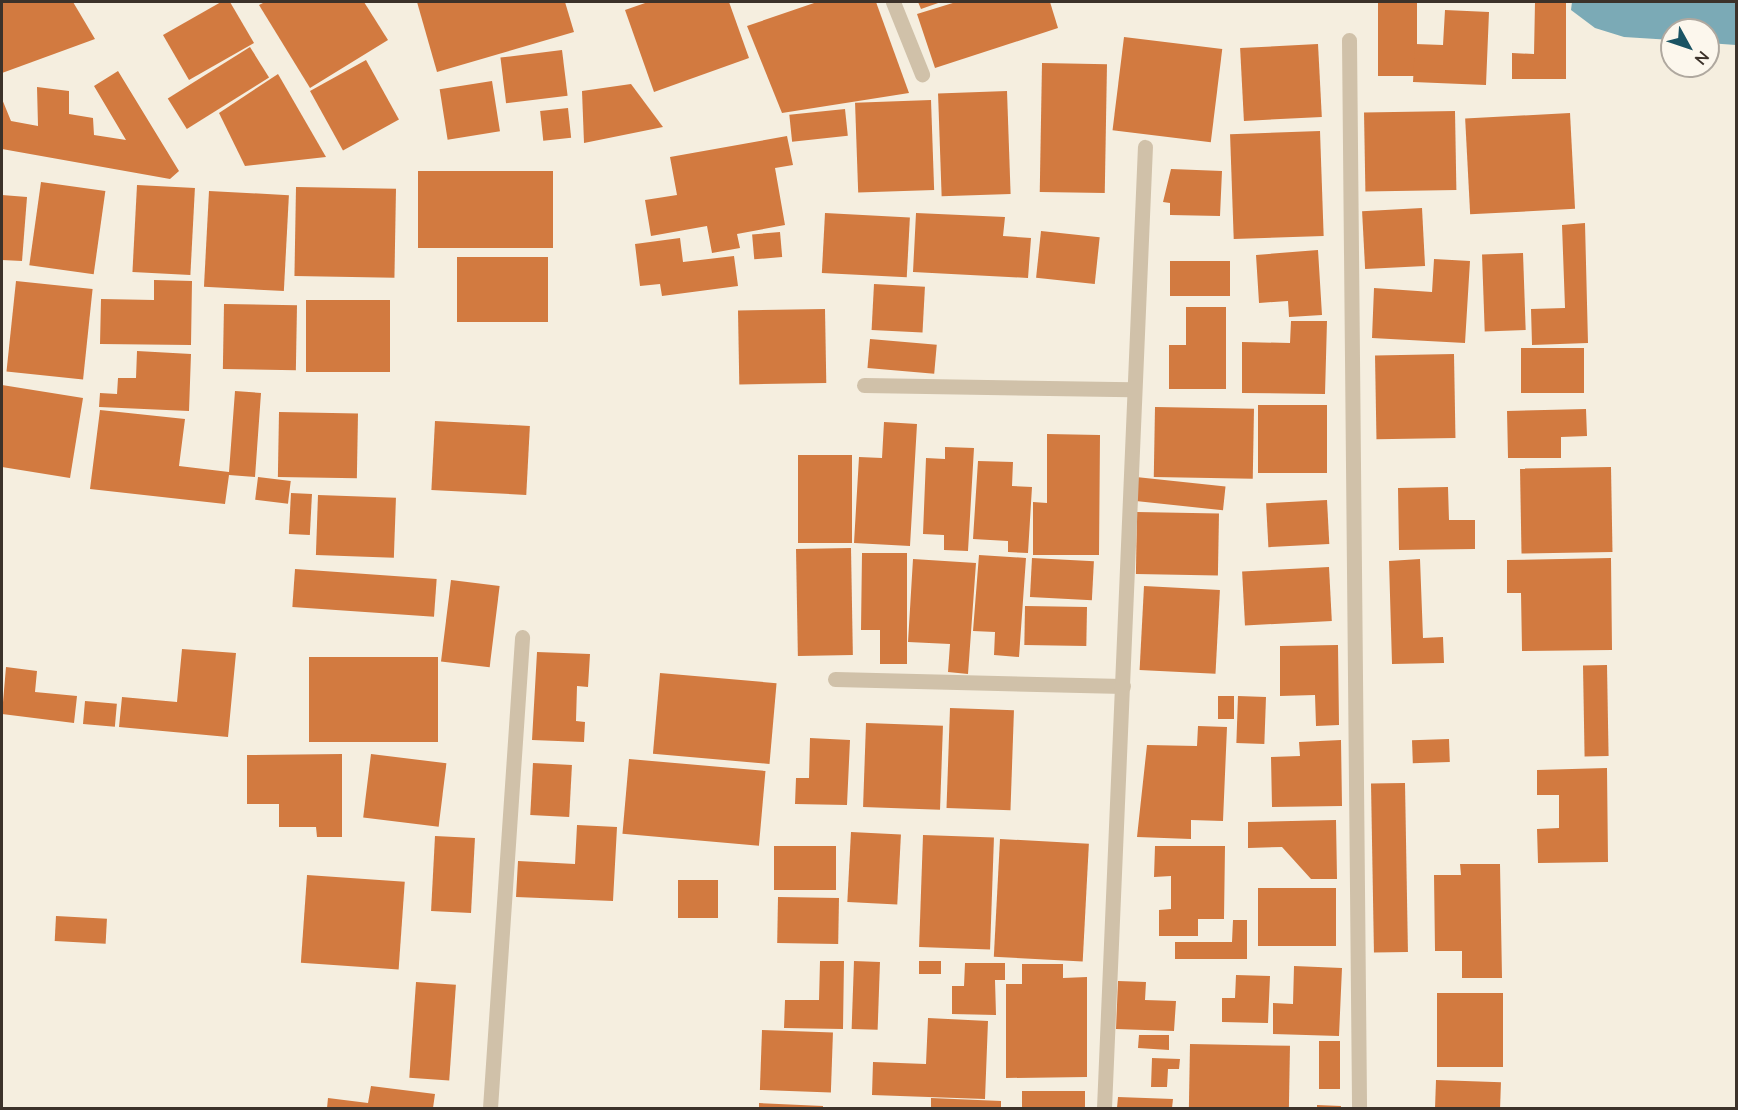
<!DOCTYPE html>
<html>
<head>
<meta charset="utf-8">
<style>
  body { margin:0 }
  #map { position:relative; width:1738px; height:1110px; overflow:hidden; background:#f5eedf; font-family:Mulish,sans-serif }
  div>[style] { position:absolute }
  .water>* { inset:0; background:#7baab6 }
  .building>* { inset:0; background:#d27a40; transform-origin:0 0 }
  .street>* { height:15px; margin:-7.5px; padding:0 7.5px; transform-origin:7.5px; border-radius:7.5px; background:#d0c1a9 }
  span { translate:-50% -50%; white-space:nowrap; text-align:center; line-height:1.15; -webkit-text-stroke:6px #fcf7ed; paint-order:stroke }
  .frame { position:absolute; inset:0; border:3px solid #3c322a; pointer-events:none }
  .north { position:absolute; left:1660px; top:18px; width:60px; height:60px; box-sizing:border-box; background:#fcf7ed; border:2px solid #afa89f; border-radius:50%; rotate:130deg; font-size:16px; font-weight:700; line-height:24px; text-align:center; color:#3c322a }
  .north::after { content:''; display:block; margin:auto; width:21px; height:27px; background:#1a5363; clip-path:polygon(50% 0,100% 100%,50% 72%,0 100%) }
</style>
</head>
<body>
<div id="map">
  <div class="water">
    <i style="clip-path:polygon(1572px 2px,1736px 2px,1736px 45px,1708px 43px,1708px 30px,1672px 30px,1672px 40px,1624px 37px,1595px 28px,1571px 10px)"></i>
  </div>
  <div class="building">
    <i style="clip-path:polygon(2px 2px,73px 2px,95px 39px,2px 73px)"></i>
    <i style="clip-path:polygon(221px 2px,230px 2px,254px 43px,189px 80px,163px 35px)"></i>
    <i style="clip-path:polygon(265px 2px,364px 2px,388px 40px,310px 88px,259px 5px)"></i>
    <i style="clip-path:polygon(417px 2px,565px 2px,574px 32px,437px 72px)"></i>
    <i style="clip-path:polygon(648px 2px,729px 2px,749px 58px,654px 92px,625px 10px)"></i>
    <i style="clip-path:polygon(817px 2px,876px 2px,909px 93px,782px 113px,747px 26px)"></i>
    <i style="clip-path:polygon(918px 2px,941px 2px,921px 9px)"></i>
    <i style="clip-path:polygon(956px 2px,1050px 2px,1058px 28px,935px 68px,917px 14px)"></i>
    <i style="left:1378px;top:2px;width:39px;height:74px"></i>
    <i style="clip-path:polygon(1535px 2px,1566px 2px,1566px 79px,1512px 79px,1512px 53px,1534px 54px)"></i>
    <i style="clip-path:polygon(1445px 10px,1489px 12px,1486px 85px,1413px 82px,1415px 44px,1443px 45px)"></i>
    <i style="left:1124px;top:37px;width:99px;height:94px;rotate:7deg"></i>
    <i style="left:1318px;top:44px;width:73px;height:78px;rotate:87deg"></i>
    <i style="left:250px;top:47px;width:36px;height:97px;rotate:58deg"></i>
    <i style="left:562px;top:50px;width:46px;height:62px;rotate:83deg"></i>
    <i style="left:366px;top:60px;width:68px;height:64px;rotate:61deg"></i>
    <i style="left:1042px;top:63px;width:65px;height:129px;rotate:1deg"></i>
    <i style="clip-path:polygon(118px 71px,179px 171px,170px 179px,2px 149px,2px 99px,11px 121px,38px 126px,37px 87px,69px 91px,69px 114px,93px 118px,94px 135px,126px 140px,94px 86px)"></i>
    <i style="clip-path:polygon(278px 74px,326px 157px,245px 166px,219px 113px)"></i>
    <i style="left:492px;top:81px;width:51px;height:53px;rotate:81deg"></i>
    <i style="clip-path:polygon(631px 84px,663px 127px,584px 143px,582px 91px)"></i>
    <i style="left:1007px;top:91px;width:103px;height:69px;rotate:88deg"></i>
    <i style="left:931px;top:100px;width:90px;height:76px;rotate:88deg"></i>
    <i style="left:568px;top:108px;width:30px;height:28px;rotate:84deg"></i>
    <i style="left:845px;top:109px;width:27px;height:56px;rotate:84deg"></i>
    <i style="left:1455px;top:111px;width:79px;height:91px;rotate:89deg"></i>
    <i style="left:1570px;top:113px;width:96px;height:105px;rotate:87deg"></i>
    <i style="left:1320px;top:131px;width:105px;height:90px;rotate:88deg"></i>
    <i style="clip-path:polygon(787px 136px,793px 165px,775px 168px,785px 225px,737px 234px,740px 248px,712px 253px,707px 226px,651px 236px,645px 200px,677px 195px,670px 157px)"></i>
    <i style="clip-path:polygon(1171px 169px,1222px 171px,1220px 216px,1170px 215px,1170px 203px,1163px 202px)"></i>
    <i style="left:418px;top:171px;width:135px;height:77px"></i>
    <i style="left:41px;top:182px;width:65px;height:84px;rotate:8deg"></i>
    <i style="left:137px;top:185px;width:58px;height:87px;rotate:3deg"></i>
    <i style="left:296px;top:187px;width:100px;height:89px;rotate:1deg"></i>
    <i style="left:209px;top:191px;width:80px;height:96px;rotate:3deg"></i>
    <i style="clip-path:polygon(2px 195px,27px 197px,22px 261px,2px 260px)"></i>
    <i style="left:1422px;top:208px;width:58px;height:60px;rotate:87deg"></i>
    <i style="left:825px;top:213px;width:85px;height:60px;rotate:3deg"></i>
    <i style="clip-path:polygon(916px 213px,1005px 217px,1003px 236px,1031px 238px,1028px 278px,913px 272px)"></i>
    <i style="clip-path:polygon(1585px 223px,1588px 343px,1532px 345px,1531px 309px,1565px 308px,1562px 225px)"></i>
    <i style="left:1041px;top:231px;width:59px;height:47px;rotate:6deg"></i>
    <i style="left:780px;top:232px;width:25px;height:28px;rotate:85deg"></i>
    <i style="clip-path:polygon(680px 238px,683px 262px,734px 256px,738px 286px,662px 296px,660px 284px,640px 286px,635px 244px)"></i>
    <i style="clip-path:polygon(1318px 250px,1322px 315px,1289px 317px,1288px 301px,1259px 303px,1256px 255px)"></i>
    <i style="left:1523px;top:253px;width:77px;height:41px;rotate:88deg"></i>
    <i style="left:457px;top:257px;width:91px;height:65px"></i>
    <i style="clip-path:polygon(1434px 259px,1470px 261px,1465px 343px,1372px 338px,1374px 288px,1432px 292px)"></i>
    <i style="left:1230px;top:261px;width:35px;height:60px;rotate:90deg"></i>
    <i style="clip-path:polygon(154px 280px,192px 281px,191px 345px,100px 344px,101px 299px,154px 300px)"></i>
    <i style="left:16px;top:281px;width:77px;height:91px;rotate:6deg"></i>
    <i style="left:874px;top:284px;width:51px;height:46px;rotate:3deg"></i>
    <i style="left:390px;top:300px;width:72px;height:84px;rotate:90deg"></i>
    <i style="left:224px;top:304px;width:73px;height:65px;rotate:1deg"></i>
    <i style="clip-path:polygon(1186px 307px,1226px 307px,1226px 389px,1169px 389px,1169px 345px,1186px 345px)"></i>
    <i style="left:825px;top:309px;width:74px;height:87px;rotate:89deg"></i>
    <i style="clip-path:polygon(1291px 321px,1327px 321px,1325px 394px,1242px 393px,1242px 342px,1290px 343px)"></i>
    <i style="left:870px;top:339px;width:67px;height:29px;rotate:5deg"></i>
    <i style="left:1584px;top:348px;width:45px;height:63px;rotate:90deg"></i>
    <i style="clip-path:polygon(137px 351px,191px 354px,189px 411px,99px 407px,100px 393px,117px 394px,118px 378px,136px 378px)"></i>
    <i style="left:1454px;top:354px;width:84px;height:79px;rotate:89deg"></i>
    <i style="clip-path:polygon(2px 385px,83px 398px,70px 478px,2px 467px)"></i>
    <i style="clip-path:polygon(235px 391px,261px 393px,255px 477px,229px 475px,225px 504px,90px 489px,100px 410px,185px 419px,179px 466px,229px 472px)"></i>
    <i style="left:1258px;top:405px;width:69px;height:68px"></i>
    <i style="left:1155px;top:407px;width:99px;height:70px;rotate:1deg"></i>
    <i style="clip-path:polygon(1586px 409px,1587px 436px,1561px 437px,1561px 458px,1508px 458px,1507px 411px)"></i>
    <i style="left:279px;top:412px;width:79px;height:65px;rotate:1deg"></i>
    <i style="left:435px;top:421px;width:95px;height:69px;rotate:3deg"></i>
    <i style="clip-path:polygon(884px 422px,917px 424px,910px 546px,854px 543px,859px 457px,882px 458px)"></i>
    <i style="clip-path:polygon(1047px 434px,1100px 435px,1099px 555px,1033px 555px,1033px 502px,1047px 503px)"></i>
    <i style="clip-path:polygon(945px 447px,974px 448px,968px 551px,944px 550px,944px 535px,923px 534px,926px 458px,945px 459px)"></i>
    <i style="left:798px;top:455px;width:54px;height:88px"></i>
    <i style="clip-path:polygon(978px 461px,1013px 462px,1012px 486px,1032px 487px,1028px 553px,1008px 552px,1008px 541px,973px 539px)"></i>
    <i style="left:1611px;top:467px;width:85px;height:91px;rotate:89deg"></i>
    <i style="left:258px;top:477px;width:33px;height:23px;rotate:7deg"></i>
    <i style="left:1136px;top:477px;width:90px;height:24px;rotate:6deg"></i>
    <i style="clip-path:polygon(1448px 487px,1449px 520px,1475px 520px,1475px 549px,1399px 550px,1398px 488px)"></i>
    <i style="left:291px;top:493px;width:21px;height:41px;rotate:3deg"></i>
    <i style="left:318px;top:495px;width:78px;height:60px;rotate:2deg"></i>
    <i style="left:1327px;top:500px;width:44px;height:61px;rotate:87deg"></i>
    <i style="left:1137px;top:512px;width:82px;height:62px;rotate:1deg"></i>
    <i style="left:851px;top:548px;width:107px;height:55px;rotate:89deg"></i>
    <i style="clip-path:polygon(862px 553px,907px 553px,907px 664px,880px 664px,880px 630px,861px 630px)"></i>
    <i style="clip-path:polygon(979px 555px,1026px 558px,1019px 657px,994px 655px,995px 632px,973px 631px)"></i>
    <i style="left:1032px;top:558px;width:62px;height:39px;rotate:3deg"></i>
    <i style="clip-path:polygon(1611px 558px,1612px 650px,1522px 651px,1521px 593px,1507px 593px,1507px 560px)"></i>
    <i style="clip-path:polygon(913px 559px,976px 563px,968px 674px,948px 672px,950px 644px,908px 642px)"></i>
    <i style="clip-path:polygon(1420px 559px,1423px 638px,1443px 637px,1444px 663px,1392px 664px,1389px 561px)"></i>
    <i style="left:1329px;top:567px;width:54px;height:87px;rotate:87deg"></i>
    <i style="left:295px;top:569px;width:142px;height:38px;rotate:4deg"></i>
    <i style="left:451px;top:580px;width:49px;height:82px;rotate:7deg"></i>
    <i style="left:1144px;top:586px;width:76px;height:84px;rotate:3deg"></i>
    <i style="left:1025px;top:606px;width:62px;height:39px;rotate:1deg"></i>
    <i style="clip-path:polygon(1338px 645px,1339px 725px,1316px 726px,1315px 695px,1280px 696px,1280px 646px)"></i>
    <i style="clip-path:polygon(182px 649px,236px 653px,228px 737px,119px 727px,122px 697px,177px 702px)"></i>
    <i style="clip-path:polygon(537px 652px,590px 654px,588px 687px,577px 686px,576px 721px,585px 722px,584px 742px,532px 740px)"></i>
    <i style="left:309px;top:657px;width:129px;height:85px"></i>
    <i style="left:1607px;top:665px;width:91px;height:24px;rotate:89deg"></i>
    <i style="clip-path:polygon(6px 667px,37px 671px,35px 692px,77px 696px,74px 723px,2px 714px)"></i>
    <i style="left:660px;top:673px;width:117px;height:81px;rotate:5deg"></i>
    <i style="left:1218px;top:696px;width:16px;height:23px"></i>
    <i style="left:1238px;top:696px;width:28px;height:47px;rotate:2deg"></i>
    <i style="left:85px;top:701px;width:32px;height:23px;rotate:5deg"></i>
    <i style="left:950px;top:708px;width:64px;height:100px;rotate:2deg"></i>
    <i style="left:866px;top:723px;width:77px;height:84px;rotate:2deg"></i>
    <i style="clip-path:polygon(1198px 726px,1227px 727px,1223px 821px,1191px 820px,1191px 839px,1137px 837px,1147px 745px,1197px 746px)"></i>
    <i style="clip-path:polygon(810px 738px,850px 740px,847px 805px,795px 804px,796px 778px,809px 778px)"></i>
    <i style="left:1449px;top:739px;width:23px;height:37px;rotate:88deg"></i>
    <i style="clip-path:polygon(1341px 740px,1342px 806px,1272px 807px,1271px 757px,1300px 756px,1299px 742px)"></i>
    <i style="clip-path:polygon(342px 754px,342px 837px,317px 837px,316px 827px,279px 827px,279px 804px,247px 804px,247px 755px)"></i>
    <i style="left:371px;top:754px;width:76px;height:64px;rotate:7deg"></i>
    <i style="left:629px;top:759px;width:137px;height:75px;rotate:5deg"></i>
    <i style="left:533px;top:763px;width:39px;height:52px;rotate:3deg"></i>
    <i style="clip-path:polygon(1607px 768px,1608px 862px,1538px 863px,1537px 829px,1559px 828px,1559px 795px,1537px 795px,1537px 770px)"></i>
    <i style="left:1405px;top:783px;width:169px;height:34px;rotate:89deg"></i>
    <i style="clip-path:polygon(1336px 820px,1337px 879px,1311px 879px,1282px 847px,1248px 848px,1248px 822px)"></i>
    <i style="clip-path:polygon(577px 825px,617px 827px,613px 901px,516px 897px,518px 861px,575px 864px)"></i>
    <i style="left:851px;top:832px;width:50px;height:70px;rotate:3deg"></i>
    <i style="left:923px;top:835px;width:71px;height:112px;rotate:2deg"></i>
    <i style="left:435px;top:836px;width:40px;height:75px;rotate:3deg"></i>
    <i style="left:1000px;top:839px;width:89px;height:118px;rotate:3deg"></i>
    <i style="left:774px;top:846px;width:62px;height:44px"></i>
    <i style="clip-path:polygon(1155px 846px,1225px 846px,1224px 919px,1198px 919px,1198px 936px,1159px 936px,1159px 910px,1171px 909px,1171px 876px,1154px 877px)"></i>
    <i style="clip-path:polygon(1460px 864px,1500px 864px,1502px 978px,1462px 978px,1462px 951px,1435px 951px,1434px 875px,1461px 875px)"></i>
    <i style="left:307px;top:875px;width:98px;height:88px;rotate:4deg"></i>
    <i style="left:678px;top:880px;width:40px;height:38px"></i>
    <i style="left:1336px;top:888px;width:58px;height:78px;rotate:90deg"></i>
    <i style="left:778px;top:897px;width:61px;height:46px;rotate:1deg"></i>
    <i style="left:56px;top:916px;width:51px;height:25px;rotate:3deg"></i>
    <i style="clip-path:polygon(1233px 920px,1247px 920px,1247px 959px,1175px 959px,1175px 942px,1232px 942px)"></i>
    <i style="clip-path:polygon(820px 961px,844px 961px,843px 1029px,784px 1028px,785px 1000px,819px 1000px)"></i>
    <i style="left:854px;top:961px;width:26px;height:68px;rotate:2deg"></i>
    <i style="left:919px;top:961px;width:22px;height:13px"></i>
    <i style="clip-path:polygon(965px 963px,1005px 963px,1005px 980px,995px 980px,996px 1015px,952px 1014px,952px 986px,964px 986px)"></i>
    <i style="clip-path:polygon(1022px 964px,1063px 964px,1063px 978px,1087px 977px,1087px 1077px,1006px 1078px,1006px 984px,1022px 984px)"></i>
    <i style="clip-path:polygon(1294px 966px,1342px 968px,1339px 1036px,1273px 1034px,1273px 1003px,1293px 1004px)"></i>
    <i style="clip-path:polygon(1236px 975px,1270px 976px,1268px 1023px,1222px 1022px,1222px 998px,1235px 998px)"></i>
    <i style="clip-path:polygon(1118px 981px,1146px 982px,1145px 1000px,1176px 1001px,1174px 1031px,1116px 1029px)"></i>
    <i style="left:416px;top:982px;width:40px;height:96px;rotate:4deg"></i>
    <i style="left:1503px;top:993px;width:74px;height:66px;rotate:90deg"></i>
    <i style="clip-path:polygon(928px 1018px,988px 1021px,985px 1099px,872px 1095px,873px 1062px,926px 1064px)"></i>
    <i style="left:762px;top:1030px;width:71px;height:60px;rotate:2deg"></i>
    <i style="clip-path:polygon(1139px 1035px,1169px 1035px,1169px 1050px,1138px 1048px)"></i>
    <i style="left:1319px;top:1041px;width:21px;height:48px"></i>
    <i style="left:1190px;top:1044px;width:100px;height:63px;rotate:1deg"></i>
    <i style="clip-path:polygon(1152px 1058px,1180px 1059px,1179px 1069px,1168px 1069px,1167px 1087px,1151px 1087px)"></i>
    <i style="left:1436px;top:1080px;width:65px;height:28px;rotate:2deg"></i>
    <i style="clip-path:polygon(371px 1086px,435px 1094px,433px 1108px,327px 1108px,328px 1098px,368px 1103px)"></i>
    <i style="left:1022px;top:1091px;width:63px;height:17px"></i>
    <i style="clip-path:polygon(1118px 1097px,1173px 1099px,1172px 1108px,1117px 1108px)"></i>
    <i style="clip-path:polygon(931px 1098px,1001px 1101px,1001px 1108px,931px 1108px)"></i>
    <i style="clip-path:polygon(759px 1103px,823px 1106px,823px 1108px,759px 1108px)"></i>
    <i style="clip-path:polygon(1317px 1105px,1341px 1106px,1341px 1108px,1317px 1108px)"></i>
  </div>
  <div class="street">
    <i style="left:893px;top:2px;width:78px;rotate:68.1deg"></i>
    <i style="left:1349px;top:40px;width:1068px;rotate:89.46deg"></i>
    <i style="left:864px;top:385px;width:267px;rotate:0.9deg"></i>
    <i style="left:835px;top:679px;width:288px;rotate:1.4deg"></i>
    <i style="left:490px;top:1108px;width:472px;rotate:-86.1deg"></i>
    <i style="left:1104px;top:1108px;width:962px;rotate:-87.56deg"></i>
  </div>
  <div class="frame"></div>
  <div class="north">N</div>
</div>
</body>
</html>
